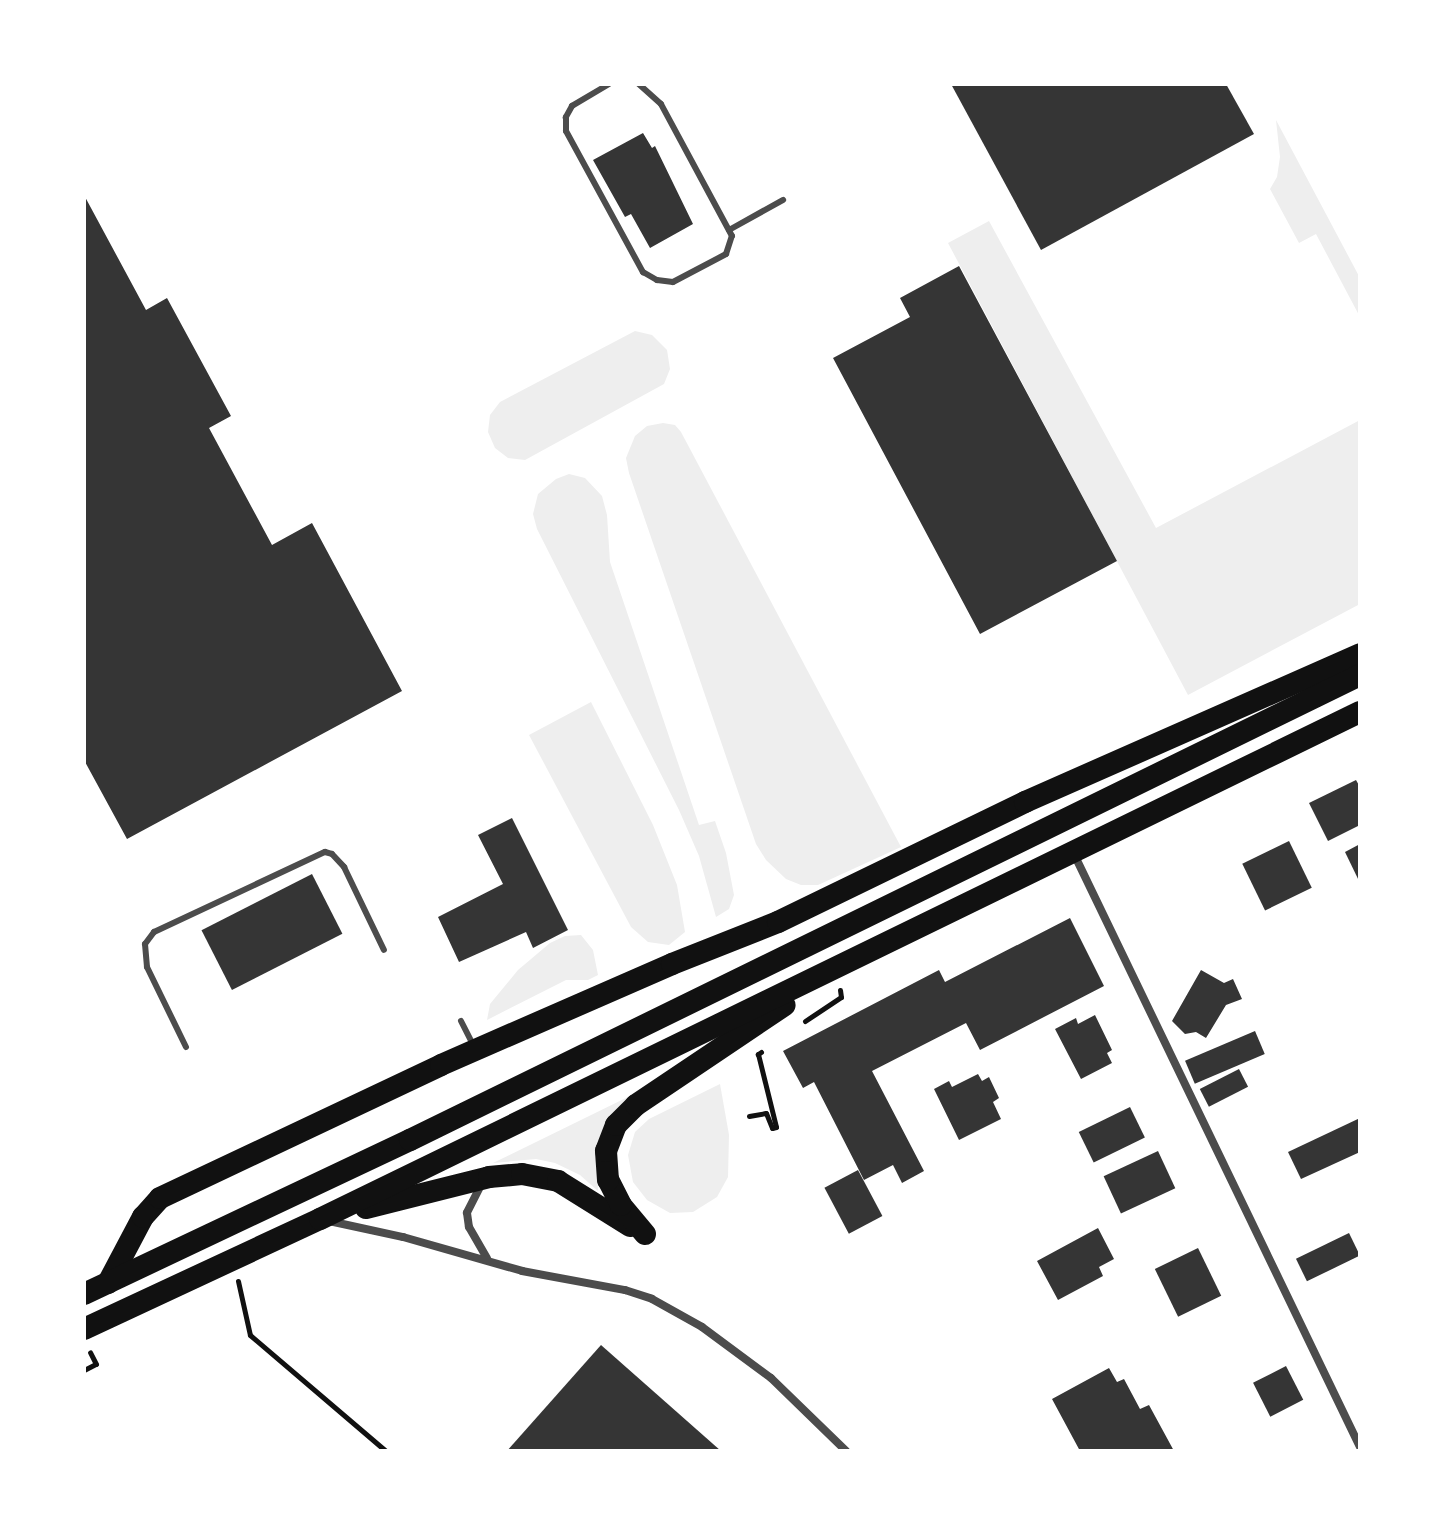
<!DOCTYPE html>
<html>
<head>
<meta charset="utf-8">
<style>
  body { margin:0 }
  #map { position:relative; width:1444px; height:1535px; overflow:hidden; background:#fff; font-family:"Exo 2",sans-serif }
  div>[style] { position:absolute }
  .green>* { inset:0; background:#eee }
  .building>* { inset:0; background:#353535; transform-origin:0 0 }
  .path>* { height:5px; margin:-2.5px; padding:0 2.5px; transform-origin:2.5px; border-radius:2.5px; background:#111 }
  .service>* { height:6px; margin:-3px; padding:0 3px; transform-origin:3px; border-radius:3px; background:#4c4c4c }
  .minor>* { height:8px; margin:-4px; padding:0 4px; transform-origin:4px; border-radius:4px; background:#4c4c4c }
  .trunk>* { height:22px; margin:-11px; padding:0 11px; transform-origin:11px; border-radius:11px; background:#111 }
  span { translate:-50% -50%; white-space:nowrap; text-align:center; line-height:1.15; -webkit-text-stroke:8px #fff; paint-order:stroke }
  .frame { position:absolute; inset:0; border:86px solid #fff; pointer-events:none }
</style>
</head>
<body>
<div id="map">
  <div class="green">
    <i style="clip-path:polygon(1276px 120px,1360px 278px,1360px 317px,1316px 234px,1299px 243px,1270px 189px,1277px 177px,1280px 157px)"></i>
    <i style="clip-path:polygon(989px 221px,1156px 528px,1360px 420px,1360px 604px,1188px 695px,948px 243px)"></i>
    <i style="clip-path:polygon(635px 331px,652px 335px,667px 350px,670px 369px,664px 384px,525px 460px,508px 458px,495px 448px,488px 432px,490px 415px,500px 402px)"></i>
    <i style="clip-path:polygon(663px 423px,675px 425px,681px 432px,901px 847px,818px 885px,801px 885px,786px 879px,766px 860px,756px 844px,629px 473px,626px 458px,635px 436px,647px 426px)"></i>
    <i style="clip-path:polygon(569px 474px,585px 478px,602px 496px,607px 515px,610px 562px,699px 825px,715px 821px,726px 853px,734px 895px,729px 909px,716px 917px,699px 856px,679px 810px,537px 529px,533px 514px,538px 494px,556px 479px)"></i>
    <i style="clip-path:polygon(591px 702px,653px 825px,677px 885px,685px 932px,669px 945px,648px 942px,631px 927px,529px 735px)"></i>
    <i style="clip-path:polygon(581px 935px,593px 950px,598px 975px,588px 980px,566px 980px,487px 1020px,490px 1004px,518px 970px,550px 943px,565px 936px)"></i>
    <i style="clip-path:polygon(720px 1084px,729px 1135px,728px 1177px,717px 1197px,693px 1212px,670px 1213px,647px 1200px,633px 1182px,628px 1155px,635px 1132px,649px 1119px)"></i>
    <i style="clip-path:polygon(634px 1094px,597px 1174px,598px 1191px,580px 1175px,555px 1163px,536px 1159px,493px 1163px)"></i>
  </div>
  <div class="building">
    <i style="clip-path:polygon(951px 84px,1226px 84px,1254px 134px,1041px 250px)"></i>
    <i style="clip-path:polygon(643px 133px,652px 148px,655px 146px,693px 224px,650px 248px,631px 214px,625px 217px,593px 160px)"></i>
    <i style="clip-path:polygon(84px 195px,146px 310px,167px 298px,231px 416px,209px 428px,272px 545px,312px 523px,402px 691px,127px 839px,84px 760px)"></i>
    <i style="clip-path:polygon(959px 266px,1117px 561px,980px 634px,833px 358px,910px 317px,900px 298px)"></i>
    <i style="clip-path:polygon(1356px 780px,1360px 787px,1360px 825px,1328px 841px,1309px 803px)"></i>
    <i style="clip-path:polygon(512px 818px,568px 930px,533px 948px,526px 932px,459px 962px,438px 917px,503px 884px,478px 835px)"></i>
    <i style="left:1289px;top:841px;width:52px;height:52px;rotate:64deg"></i>
    <i style="clip-path:polygon(1360px 844px,1360px 883px,1345px 852px)"></i>
    <i style="left:312px;top:874px;width:67px;height:124px;rotate:63deg"></i>
    <i style="clip-path:polygon(1070px 918px,1104px 986px,980px 1050px,966px 1023px,872px 1071px,924px 1171px,902px 1183px,893px 1165px,864px 1180px,814px 1082px,803px 1088px,783px 1051px,939px 970px,945px 982px)"></i>
    <i style="clip-path:polygon(1201px 970px,1224px 983px,1233px 979px,1242px 999px,1226px 1005px,1206px 1038px,1196px 1032px,1185px 1034px,1172px 1021px)"></i>
    <i style="clip-path:polygon(1095px 1015px,1112px 1050px,1107px 1053px,1112px 1063px,1081px 1079px,1055px 1029px,1076px 1018px,1078px 1024px)"></i>
    <i style="left:1255px;top:1031px;width:25px;height:76px;rotate:67deg"></i>
    <i style="left:1239px;top:1069px;width:20px;height:44px;rotate:63deg"></i>
    <i style="clip-path:polygon(978px 1074px,982px 1081px,989px 1077px,999px 1098px,993px 1102px,1001px 1119px,959px 1140px,934px 1089px,949px 1081px,952px 1087px)"></i>
    <i style="left:1130px;top:1107px;width:34px;height:57px;rotate:64deg"></i>
    <i style="clip-path:polygon(1360px 1118px,1360px 1152px,1301px 1179px,1288px 1152px)"></i>
    <i style="left:1158px;top:1151px;width:41px;height:60px;rotate:65deg"></i>
    <i style="left:858px;top:1170px;width:52px;height:38px;rotate:62deg"></i>
    <i style="clip-path:polygon(1098px 1228px,1114px 1259px,1099px 1267px,1103px 1276px,1058px 1300px,1037px 1261px)"></i>
    <i style="left:1349px;top:1233px;width:25px;height:59px;rotate:64deg"></i>
    <i style="left:1198px;top:1248px;width:53px;height:48px;rotate:64deg"></i>
    <i style="clip-path:polygon(601px 1345px,721px 1451px,507px 1451px)"></i>
    <i style="left:1286px;top:1366px;width:38px;height:37px;rotate:63deg"></i>
    <i style="clip-path:polygon(1109px 1368px,1117px 1382px,1124px 1379px,1140px 1409px,1149px 1405px,1174px 1451px,1080px 1451px,1052px 1399px)"></i>
  </div>
  <div class="path">
    <i style="left:805px;top:1021px;width:43px;rotate:-33.7deg"></i>
    <i style="left:841px;top:997px;width:7px;rotate:-98deg"></i>
    <i style="left:761px;top:1052px;width:4px;rotate:146deg"></i>
    <i style="left:758px;top:1054px;width:75px;rotate:76.1deg"></i>
    <i style="left:776px;top:1127px;width:4px;rotate:166deg"></i>
    <i style="left:749px;top:1116px;width:17px;rotate:-10deg"></i>
    <i style="left:766px;top:1113px;width:16px;rotate:68deg"></i>
    <i style="left:238px;top:1281px;width:55px;rotate:77.5deg"></i>
    <i style="left:250px;top:1335px;width:179px;rotate:40.5deg"></i>
    <i style="left:84px;top:1370px;width:13px;rotate:-27deg"></i>
    <i style="left:96px;top:1364px;width:13px;rotate:-117deg"></i>
  </div>
  <div class="service">
    <i style="left:609px;top:84px;width:43px;rotate:149.3deg"></i>
    <i style="left:572px;top:106px;width:13px;rotate:119deg"></i>
    <i style="left:566px;top:117px;width:14px;rotate:90deg"></i>
    <i style="left:566px;top:131px;width:161px;rotate:61.4deg"></i>
    <i style="left:643px;top:272px;width:16px;rotate:30deg"></i>
    <i style="left:657px;top:280px;width:16px;rotate:7deg"></i>
    <i style="left:673px;top:282px;width:60px;rotate:-27.8deg"></i>
    <i style="left:726px;top:254px;width:19px;rotate:-72deg"></i>
    <i style="left:732px;top:236px;width:150px;rotate:-118.3deg"></i>
    <i style="left:661px;top:104px;width:30px;rotate:-138deg"></i>
    <i style="left:729px;top:230px;width:62px;rotate:-29.1deg"></i>
    <i style="left:461px;top:1021px;width:29px;rotate:63deg"></i>
    <i style="left:186px;top:1047px;width:89px;rotate:-116deg"></i>
    <i style="left:147px;top:967px;width:23px;rotate:-95deg"></i>
    <i style="left:145px;top:944px;width:15px;rotate:-53deg"></i>
    <i style="left:154px;top:932px;width:189px;rotate:-25.1deg"></i>
    <i style="left:325px;top:852px;width:7px;rotate:16deg"></i>
    <i style="left:332px;top:854px;width:18px;rotate:47deg"></i>
    <i style="left:344px;top:867px;width:92px;rotate:64.3deg"></i>
  </div>
  <div class="minor">
    <i style="left:1074px;top:854px;width:658px;rotate:64.25deg"></i>
    <i style="left:481px;top:1185px;width:31px;rotate:117deg"></i>
    <i style="left:467px;top:1213px;width:14px;rotate:82deg"></i>
    <i style="left:469px;top:1227px;width:36px;rotate:60deg"></i>
    <i style="left:329px;top:1221px;width:76px;rotate:12.2deg"></i>
    <i style="left:403px;top:1237px;width:124px;rotate:15.9deg"></i>
    <i style="left:522px;top:1271px;width:105px;rotate:10.5deg"></i>
    <i style="left:625px;top:1290px;width:28px;rotate:18deg"></i>
    <i style="left:652px;top:1299px;width:57px;rotate:29.2deg"></i>
    <i style="left:702px;top:1327px;width:86px;rotate:36.5deg"></i>
    <i style="left:771px;top:1378px;width:105px;rotate:44.2deg"></i>
  </div>
  <div class="trunk">
    <i style="left:366px;top:1208px;width:127px;rotate:-14.1deg"></i>
    <i style="left:489px;top:1177px;width:33px;rotate:-5deg"></i>
    <i style="left:522px;top:1174px;width:37px;rotate:11deg"></i>
    <i style="left:558px;top:1181px;width:85px;rotate:32deg"></i>
    <i style="left:645px;top:1234px;width:38px;rotate:-130deg"></i>
    <i style="left:621px;top:1205px;width:28px;rotate:-117deg"></i>
    <i style="left:608px;top:1180px;width:29px;rotate:-94deg"></i>
    <i style="left:606px;top:1151px;width:28px;rotate:-69deg"></i>
    <i style="left:616px;top:1125px;width:28px;rotate:-45deg"></i>
    <i style="left:636px;top:1105px;width:179px;rotate:-33.9deg"></i>
    <i style="left:108px;top:1283px;width:75px;rotate:-62.1deg"></i>
    <i style="left:143px;top:1217px;width:25px;rotate:-48deg"></i>
    <i style="left:160px;top:1198px;width:311px;rotate:-25.3deg"></i>
    <i style="left:441px;top:1065px;width:252px;rotate:-23.6deg"></i>
    <i style="left:672px;top:964px;width:114px;rotate:-21.6deg"></i>
    <i style="left:778px;top:922px;width:275px;rotate:-25.9deg"></i>
    <i style="left:1025px;top:802px;width:366px;rotate:-23.8deg"></i>
    <i style="left:84px;top:1294px;width:361px;rotate:-25.3deg"></i>
    <i style="left:410px;top:1140px;width:1058px;rotate:-26.08deg"></i>
    <i style="left:84px;top:1329px;width:260px;rotate:-25deg"></i>
    <i style="left:320px;top:1219px;width:1157px;rotate:-25.99deg"></i>
  </div>
  <div class="frame"></div>
</div>
</body>
</html>
